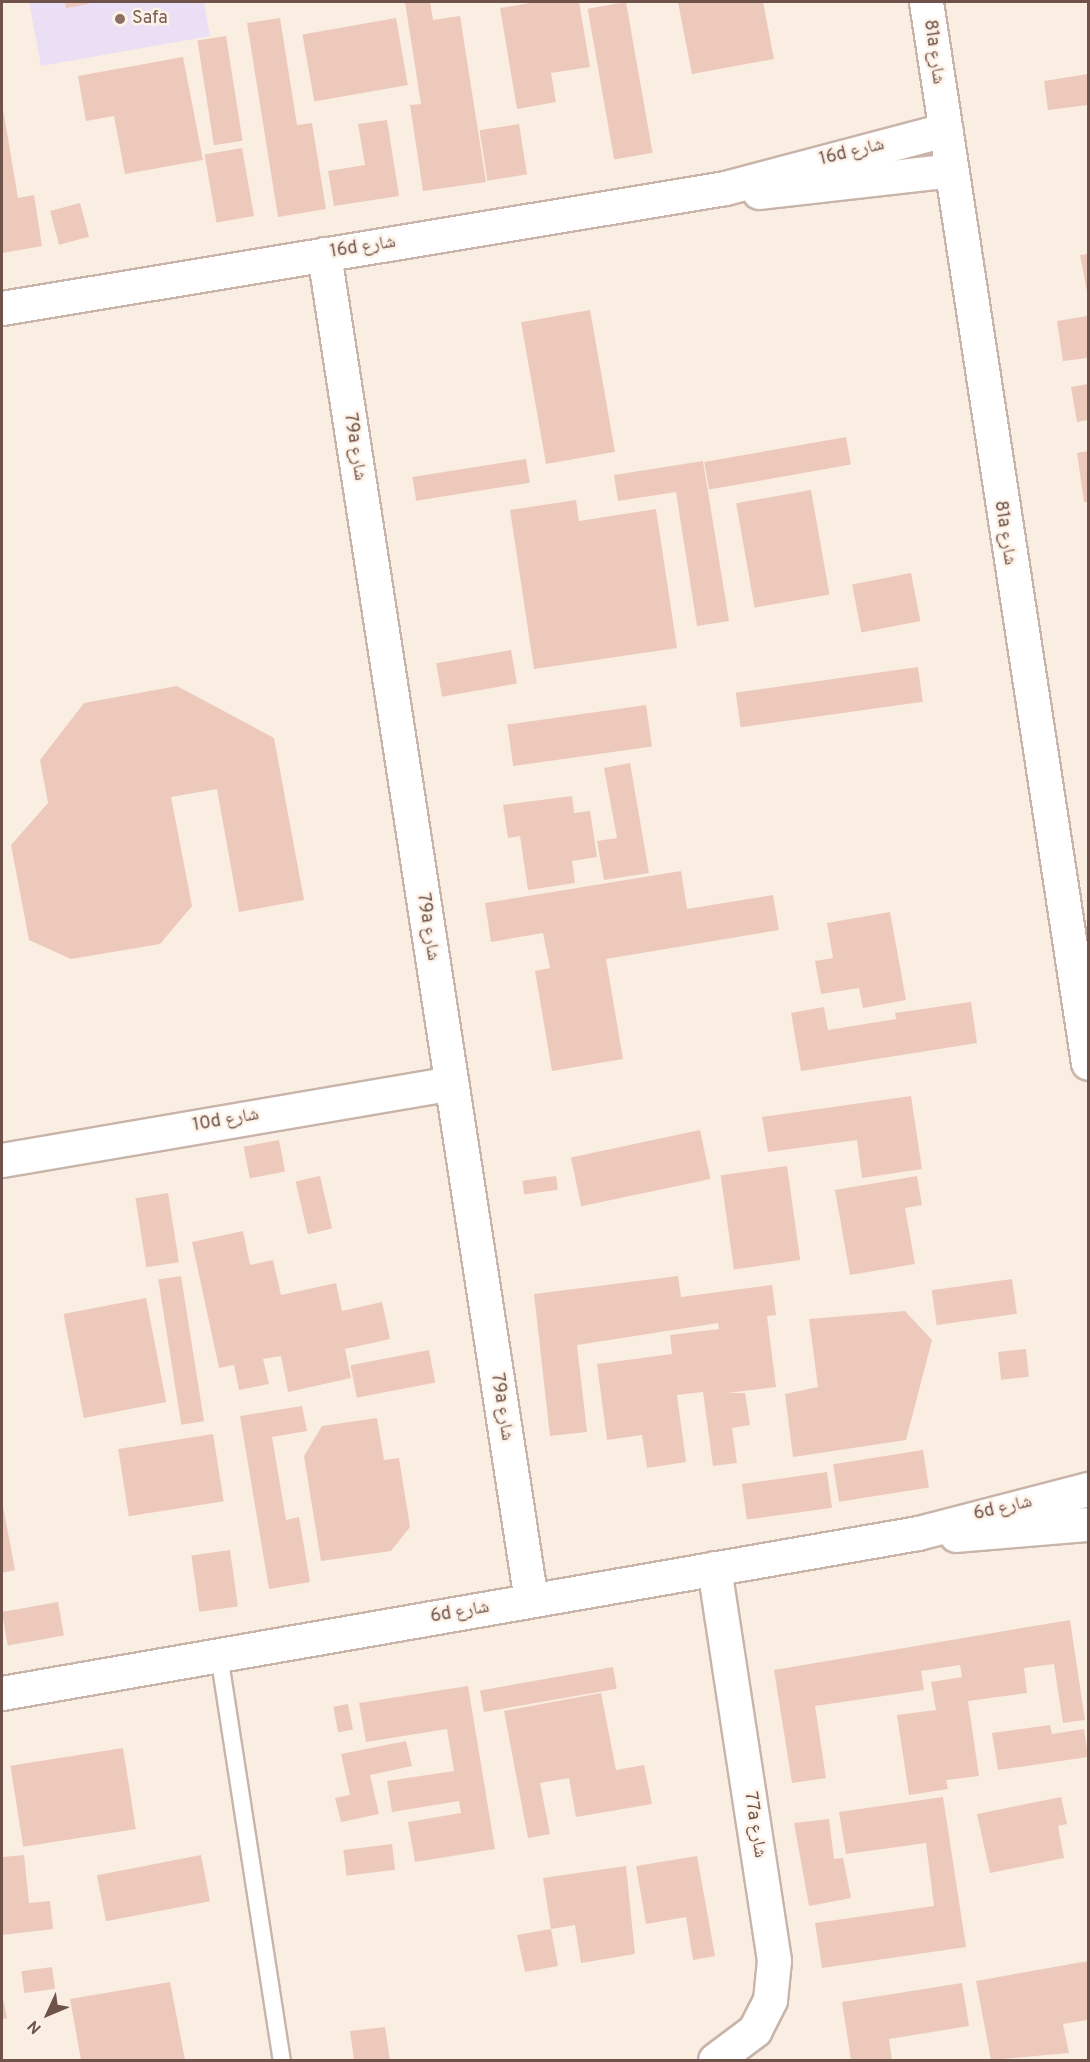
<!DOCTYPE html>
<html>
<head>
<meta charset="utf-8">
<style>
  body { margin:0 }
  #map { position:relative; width:1090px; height:2062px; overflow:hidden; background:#faeee2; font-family:Overpass,"Noto Naskh Arabic",sans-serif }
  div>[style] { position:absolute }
  .education>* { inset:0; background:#ebdff6 }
  .building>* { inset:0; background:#edc9bc; transform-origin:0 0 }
  .roads { filter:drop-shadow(2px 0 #c9b4aa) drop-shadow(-2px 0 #c9b4aa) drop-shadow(0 2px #c9b4aa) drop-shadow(0 -2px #c9b4aa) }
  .service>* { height:16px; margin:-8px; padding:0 8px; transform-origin:8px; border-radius:8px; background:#fff }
  .minor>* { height:33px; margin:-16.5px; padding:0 16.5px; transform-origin:16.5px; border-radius:16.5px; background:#fff }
  .dots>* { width:16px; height:16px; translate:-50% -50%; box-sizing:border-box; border:3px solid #fdf2e7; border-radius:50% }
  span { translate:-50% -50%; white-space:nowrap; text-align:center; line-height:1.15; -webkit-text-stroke:5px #fdf2e7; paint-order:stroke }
  .education-label { font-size:18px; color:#785e54 }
  .left { translate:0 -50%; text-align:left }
  .street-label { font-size:18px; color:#6f534b }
  .frame { position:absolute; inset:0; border:3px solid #6f534b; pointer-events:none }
  .north { position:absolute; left:18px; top:1984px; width:60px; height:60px; -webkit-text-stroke:4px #fdf2e7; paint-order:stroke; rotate:226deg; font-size:16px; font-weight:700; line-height:24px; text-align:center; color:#6f534b }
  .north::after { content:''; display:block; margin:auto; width:21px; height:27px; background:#6f534b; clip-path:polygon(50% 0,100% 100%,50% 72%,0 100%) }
</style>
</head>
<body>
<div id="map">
  <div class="education">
    <i style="clip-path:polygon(29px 2px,204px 2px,210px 36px,41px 66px)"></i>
  </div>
  <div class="building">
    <i style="clip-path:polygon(65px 2px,88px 2px,89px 4px,66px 8px)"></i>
    <i style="clip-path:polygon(405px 2px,430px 2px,433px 20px,460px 16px,486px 182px,423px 191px,410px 105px,421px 104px)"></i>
    <i style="clip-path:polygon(537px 2px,579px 2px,590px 67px,551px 73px,556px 102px,517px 109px,500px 8px)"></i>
    <i style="left:626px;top:2px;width:153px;height:39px;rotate:80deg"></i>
    <i style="clip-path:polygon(678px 2px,763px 2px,774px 59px,692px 74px)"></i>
    <i style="clip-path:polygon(280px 18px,297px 125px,312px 123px,326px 209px,278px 217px,247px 23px)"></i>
    <i style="left:396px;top:18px;width:68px;height:95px;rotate:80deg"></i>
    <i style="left:226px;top:36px;width:106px;height:29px;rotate:81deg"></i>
    <i style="clip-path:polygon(183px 57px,203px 160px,125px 174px,114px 116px,86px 121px,78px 76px)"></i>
    <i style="clip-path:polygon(1088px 74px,1088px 105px,1048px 110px,1044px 81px)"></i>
    <i style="clip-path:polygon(2px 103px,18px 198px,34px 195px,42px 246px,2px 253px)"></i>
    <i style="clip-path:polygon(387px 120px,399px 196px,334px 206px,328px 171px,365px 165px,358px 124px)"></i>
    <i style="left:519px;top:124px;width:51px;height:40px;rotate:81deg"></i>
    <i style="left:242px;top:148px;width:69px;height:38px;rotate:80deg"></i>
    <i style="left:80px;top:203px;width:35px;height:31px;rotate:75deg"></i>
    <i style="clip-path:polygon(1088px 254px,1088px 292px,1087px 292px,1080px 255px)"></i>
    <i style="left:590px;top:310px;width:144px;height:70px;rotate:80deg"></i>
    <i style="clip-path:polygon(1088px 316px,1088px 358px,1063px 361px,1057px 321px)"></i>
    <i style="clip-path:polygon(1088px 384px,1088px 420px,1077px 422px,1071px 387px)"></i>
    <i style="left:846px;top:437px;width:28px;height:144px;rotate:80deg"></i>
    <i style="clip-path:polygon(1088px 451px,1088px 502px,1084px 502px,1077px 453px)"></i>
    <i style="left:526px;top:459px;width:24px;height:115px;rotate:81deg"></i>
    <i style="clip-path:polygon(703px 461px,729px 621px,697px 626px,676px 492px,618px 501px,614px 475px)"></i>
    <i style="left:811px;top:490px;width:106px;height:76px;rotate:80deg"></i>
    <i style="clip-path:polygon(576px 500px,579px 521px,656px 509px,677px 648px,534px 669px,510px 510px)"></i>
    <i style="left:911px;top:573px;width:49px;height:60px;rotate:79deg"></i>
    <i style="left:511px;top:650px;width:34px;height:76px;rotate:80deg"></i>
    <i style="left:918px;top:667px;width:35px;height:184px;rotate:82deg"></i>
    <i style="clip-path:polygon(177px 686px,274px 738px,304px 900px,239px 912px,217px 789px,171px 797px,192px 906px,160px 944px,71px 959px,29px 940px,11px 845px,48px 803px,40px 760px,84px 703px)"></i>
    <i style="left:646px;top:705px;width:42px;height:140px;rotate:82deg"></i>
    <i style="clip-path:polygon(630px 763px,649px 873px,604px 880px,597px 841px,617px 838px,604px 768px)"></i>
    <i style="clip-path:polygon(572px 796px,574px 813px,590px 811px,597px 857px,572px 861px,575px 883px,528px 890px,520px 836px,508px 838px,503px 805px)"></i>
    <i style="clip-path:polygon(681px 871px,687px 909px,773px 895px,779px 930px,606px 959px,623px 1059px,552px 1071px,535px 971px,550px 968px,543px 933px,491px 942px,485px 903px)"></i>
    <i style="clip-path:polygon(890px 912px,906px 1000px,863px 1008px,859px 988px,821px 994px,815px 961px,833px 958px,827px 923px)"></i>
    <i style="clip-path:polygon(971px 1002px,977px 1043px,801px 1071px,791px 1013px,824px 1007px,828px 1030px,896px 1019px,895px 1013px)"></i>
    <i style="clip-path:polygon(911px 1096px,922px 1169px,862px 1178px,857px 1140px,768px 1152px,762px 1117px)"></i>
    <i style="left:700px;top:1130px;width:50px;height:132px;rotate:78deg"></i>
    <i style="left:279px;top:1140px;width:32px;height:36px;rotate:79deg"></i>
    <i style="left:787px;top:1166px;width:95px;height:67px;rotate:82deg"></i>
    <i style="left:320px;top:1176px;width:54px;height:25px;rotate:77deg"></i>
    <i style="left:556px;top:1176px;width:14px;height:34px;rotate:82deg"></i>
    <i style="clip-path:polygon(917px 1176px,922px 1205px,905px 1208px,915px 1264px,850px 1275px,835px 1190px)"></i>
    <i style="left:168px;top:1193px;width:70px;height:33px;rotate:81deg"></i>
    <i style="clip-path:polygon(243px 1231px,250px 1265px,273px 1260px,281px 1295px,336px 1283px,342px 1311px,382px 1302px,390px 1339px,345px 1349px,351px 1378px,288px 1392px,281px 1356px,263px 1359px,269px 1384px,239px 1390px,234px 1365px,219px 1368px,192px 1242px)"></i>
    <i style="left:181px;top:1276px;width:147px;height:23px;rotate:81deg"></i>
    <i style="clip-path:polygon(678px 1276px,681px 1297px,772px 1285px,776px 1315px,767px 1316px,776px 1387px,727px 1393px,745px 1393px,750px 1425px,732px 1428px,737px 1463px,713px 1466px,703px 1392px,677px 1395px,686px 1462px,647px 1468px,642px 1435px,607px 1440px,597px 1364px,672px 1354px,670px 1335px,719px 1329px,718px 1323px,577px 1345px,587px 1432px,550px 1436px,534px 1294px)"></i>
    <i style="left:1012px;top:1279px;width:35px;height:81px;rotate:82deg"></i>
    <i style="left:146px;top:1298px;width:106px;height:84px;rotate:79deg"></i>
    <i style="clip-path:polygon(905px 1311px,932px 1340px,906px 1440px,793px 1457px,785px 1394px,818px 1387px,809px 1319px)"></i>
    <i style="left:1026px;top:1349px;width:28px;height:28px;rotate:84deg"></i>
    <i style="left:429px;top:1350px;width:33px;height:80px;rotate:79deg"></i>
    <i style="clip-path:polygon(302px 1406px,307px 1431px,272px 1437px,286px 1520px,299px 1517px,310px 1582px,269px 1589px,240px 1416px)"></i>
    <i style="clip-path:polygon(377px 1418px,384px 1460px,399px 1458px,410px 1527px,391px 1551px,321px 1561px,304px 1456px,322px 1426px)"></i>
    <i style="left:213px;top:1434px;width:68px;height:96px;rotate:81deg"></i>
    <i style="left:923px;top:1450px;width:38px;height:91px;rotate:81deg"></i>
    <i style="left:827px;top:1472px;width:36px;height:86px;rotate:82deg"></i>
    <i style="clip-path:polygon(2px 1501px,15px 1570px,2px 1573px)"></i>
    <i style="left:230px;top:1550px;width:57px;height:39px;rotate:82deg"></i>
    <i style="left:58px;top:1602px;width:34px;height:57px;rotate:80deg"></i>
    <i style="clip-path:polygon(1070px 1620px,1085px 1720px,1063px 1723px,1054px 1664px,1024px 1668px,1027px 1693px,968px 1701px,979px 1776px,946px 1780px,948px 1789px,909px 1795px,897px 1715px,936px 1710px,931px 1682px,962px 1677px,960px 1665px,921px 1671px,924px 1690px,815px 1706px,826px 1778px,792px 1783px,774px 1670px)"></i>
    <i style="left:613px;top:1667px;width:22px;height:135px;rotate:80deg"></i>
    <i style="clip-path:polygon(468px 1686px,495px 1849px,415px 1862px,408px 1822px,461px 1813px,459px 1801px,392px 1812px,387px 1781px,454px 1771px,447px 1729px,366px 1742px,359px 1703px)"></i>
    <i style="clip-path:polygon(601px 1693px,616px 1770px,644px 1765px,652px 1804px,576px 1817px,569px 1778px,540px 1783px,550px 1834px,528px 1838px,504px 1711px)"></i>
    <i style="left:348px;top:1704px;width:26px;height:15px;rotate:79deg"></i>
    <i style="clip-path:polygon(1050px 1725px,1052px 1734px,1084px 1729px,1088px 1757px,998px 1770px,992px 1733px)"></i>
    <i style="clip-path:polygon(406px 1741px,412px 1766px,370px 1775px,379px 1814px,341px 1822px,335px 1798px,350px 1795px,341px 1754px)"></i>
    <i style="left:123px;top:1748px;width:82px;height:114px;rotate:81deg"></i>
    <i style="clip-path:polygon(943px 1797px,966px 1947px,822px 1968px,815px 1923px,934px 1906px,926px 1843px,846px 1854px,839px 1812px)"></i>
    <i style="clip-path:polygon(1061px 1797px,1067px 1824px,1058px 1826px,1064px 1858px,990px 1873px,977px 1814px)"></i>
    <i style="clip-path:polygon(829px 1819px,834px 1859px,843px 1858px,851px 1898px,809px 1906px,794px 1823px)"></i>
    <i style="left:392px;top:1844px;width:26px;height:49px;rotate:83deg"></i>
    <i style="clip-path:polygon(24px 1855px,29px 1903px,50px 1901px,53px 1929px,2px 1935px,2px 1857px)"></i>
    <i style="left:201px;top:1855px;width:47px;height:106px;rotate:79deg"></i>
    <i style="clip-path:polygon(697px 1856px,715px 1956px,693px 1960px,686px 1917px,646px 1924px,636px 1866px)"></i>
    <i style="clip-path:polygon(626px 1866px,635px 1954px,581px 1963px,575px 1925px,551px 1929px,558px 1966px,525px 1972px,517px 1935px,551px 1929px,543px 1878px)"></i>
    <i style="clip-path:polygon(1088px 1961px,1088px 2020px,1063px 2024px,1069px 2053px,991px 2060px,976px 1981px)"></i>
    <i style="left:52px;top:1967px;width:22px;height:31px;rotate:82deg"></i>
    <i style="clip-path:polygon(170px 1982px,185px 2060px,81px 2060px,70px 1999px)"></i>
    <i style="clip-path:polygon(962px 1983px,969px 2026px,889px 2039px,892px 2060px,851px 2060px,842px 2002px)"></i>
    <i style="clip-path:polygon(2px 1993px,7px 2018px,2px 2019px)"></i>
    <i style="clip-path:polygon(385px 2027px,390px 2060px,354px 2060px,350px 2031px)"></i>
  </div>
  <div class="roads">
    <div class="service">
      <i style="left:219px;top:1655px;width:410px;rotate:81.2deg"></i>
    </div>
    <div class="minor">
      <i style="left:926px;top:2px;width:1073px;rotate:81.32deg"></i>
      <i style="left:759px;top:192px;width:193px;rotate:-6.5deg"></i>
      <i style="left:324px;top:254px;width:1362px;rotate:81.26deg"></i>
      <i style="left:2px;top:308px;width:733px;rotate:-9.42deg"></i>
      <i style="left:725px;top:188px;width:228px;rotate:-14.8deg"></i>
      <i style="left:2px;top:1160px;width:456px;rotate:-9.7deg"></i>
      <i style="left:956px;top:1535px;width:132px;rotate:-4.8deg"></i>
      <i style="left:714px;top:1568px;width:397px;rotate:81.3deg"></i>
      <i style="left:774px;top:1960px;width:40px;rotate:95.7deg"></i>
      <i style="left:770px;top:2000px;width:34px;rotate:117deg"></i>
      <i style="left:755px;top:2030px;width:50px;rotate:143.1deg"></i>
      <i style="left:2px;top:1693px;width:930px;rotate:-9.91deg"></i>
      <i style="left:918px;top:1533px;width:176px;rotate:-14.5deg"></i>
    </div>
  </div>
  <div class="dots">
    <i style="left:120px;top:19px;background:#8d6e63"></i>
  </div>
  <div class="education-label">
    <span class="left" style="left:132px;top:19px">Safa</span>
  </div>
  <div class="street-label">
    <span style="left:933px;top:52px;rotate:82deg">81a شارع</span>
    <span style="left:852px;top:153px;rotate:-14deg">16d شارع</span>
    <span style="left:363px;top:248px;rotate:-9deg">16d شارع</span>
    <span style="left:354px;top:447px;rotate:81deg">79a شارع</span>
    <span style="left:1004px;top:533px;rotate:81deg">81a شارع</span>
    <span style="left:427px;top:927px;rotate:81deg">79a شارع</span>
    <span style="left:226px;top:1121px;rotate:-10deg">10d شارع</span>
    <span style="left:501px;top:1407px;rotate:81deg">79a شارع</span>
    <span style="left:1003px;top:1509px;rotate:-13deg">6d شارع</span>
    <span style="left:460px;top:1613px;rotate:-10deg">6d شارع</span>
    <span style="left:754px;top:1825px;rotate:81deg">77a شارع</span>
  </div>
  <div class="frame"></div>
  <div class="north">N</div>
</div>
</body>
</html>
